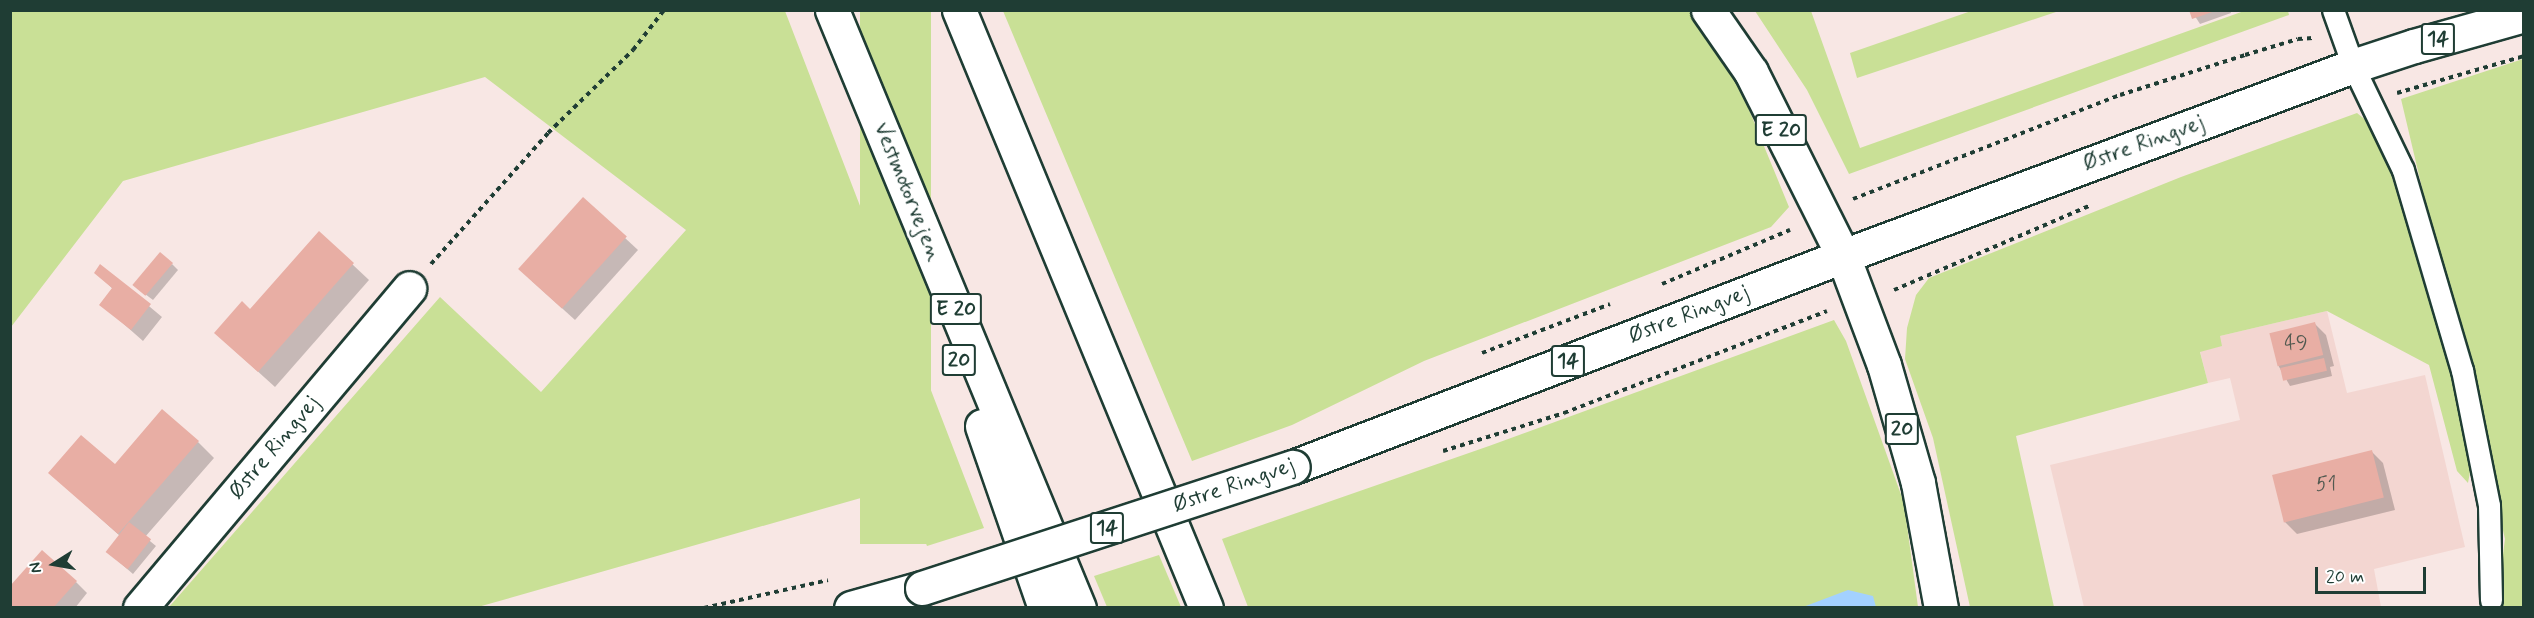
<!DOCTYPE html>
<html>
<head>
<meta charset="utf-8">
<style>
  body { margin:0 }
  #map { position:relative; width:2534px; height:618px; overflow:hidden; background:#f8e7e4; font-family:Mynerve,sans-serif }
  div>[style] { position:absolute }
  .built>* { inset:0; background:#f3d6d1 }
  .green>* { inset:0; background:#c9e096; transform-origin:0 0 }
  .water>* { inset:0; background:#a3d1ff }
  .shadow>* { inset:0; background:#0003 }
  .building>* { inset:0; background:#e8aea4; transform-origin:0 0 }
  .path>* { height:4px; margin-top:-2px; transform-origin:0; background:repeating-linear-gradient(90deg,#1f3d34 0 4.5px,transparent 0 9px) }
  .roads { filter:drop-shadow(2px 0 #1f3d34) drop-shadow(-2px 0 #1f3d34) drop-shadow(0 2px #1f3d34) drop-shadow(0 -2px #1f3d34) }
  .lane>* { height:21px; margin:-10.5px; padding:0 10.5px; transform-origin:10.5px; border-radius:10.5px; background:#fff }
  .street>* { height:33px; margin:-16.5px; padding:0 16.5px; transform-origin:16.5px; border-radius:16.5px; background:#fff }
  .primary>* { height:33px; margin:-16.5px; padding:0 16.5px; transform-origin:16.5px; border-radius:16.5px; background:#fff }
  .highway>* { height:33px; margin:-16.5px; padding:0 16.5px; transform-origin:16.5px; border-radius:16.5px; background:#fff }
  .bridges { filter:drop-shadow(2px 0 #1f3d34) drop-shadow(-2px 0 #1f3d34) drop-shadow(0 2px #1f3d34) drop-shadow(0 -2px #1f3d34) }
  .primary-bridge>* { height:33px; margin:-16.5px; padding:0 16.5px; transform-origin:16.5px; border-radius:16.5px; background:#fff }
  span { translate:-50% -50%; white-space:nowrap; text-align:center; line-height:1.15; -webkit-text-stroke:5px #fff; paint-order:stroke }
  .number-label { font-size:20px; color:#515950 }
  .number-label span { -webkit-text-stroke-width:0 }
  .shield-label span { padding:2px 4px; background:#fff; border:2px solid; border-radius:4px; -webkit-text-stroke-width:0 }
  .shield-label { font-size:21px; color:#1f3d34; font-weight:700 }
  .street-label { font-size:22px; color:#1f3d34 }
  .frame { position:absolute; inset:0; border:12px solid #1f3d34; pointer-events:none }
  .north { position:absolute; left:24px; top:534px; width:60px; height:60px; -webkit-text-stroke:4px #fff; paint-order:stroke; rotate:259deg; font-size:16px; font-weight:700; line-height:24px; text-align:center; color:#1f3d34 }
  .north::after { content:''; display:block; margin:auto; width:21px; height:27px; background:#1f3d34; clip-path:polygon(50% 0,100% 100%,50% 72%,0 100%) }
  .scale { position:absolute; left:2315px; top:567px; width:111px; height:27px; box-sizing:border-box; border:3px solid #1f3d34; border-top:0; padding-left:8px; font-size:18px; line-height:21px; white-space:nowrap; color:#1f3d34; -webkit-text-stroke:4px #fff; paint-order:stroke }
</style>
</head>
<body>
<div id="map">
  <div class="built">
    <i style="clip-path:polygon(2327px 311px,2347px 393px,2425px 375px,2465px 547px,2374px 569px,2381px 607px,2084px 607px,2050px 465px,2240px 420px,2230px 378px,2208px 383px,2200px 351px,2220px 336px)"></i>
  </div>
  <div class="green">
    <i style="clip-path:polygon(1974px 10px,2059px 11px,1857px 78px,1850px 53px)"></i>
    <i style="clip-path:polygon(10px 11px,785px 11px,984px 528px,927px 546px,903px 486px,478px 607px,169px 607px,440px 297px,541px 392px,686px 230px,485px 77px,123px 181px,11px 327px)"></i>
    <i style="left:860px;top:11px;width:71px;height:533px"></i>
    <i style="clip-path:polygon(1003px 11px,1690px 11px,1738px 83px,1789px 207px,1771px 227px,1424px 361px,1292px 425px,1192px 461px)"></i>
    <i style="clip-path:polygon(1755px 11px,1811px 11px,1860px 148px,2244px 11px,2288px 11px,2289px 15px,1849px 174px,1807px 90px)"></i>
    <i style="clip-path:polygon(2523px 59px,2523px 607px,2496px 607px,2505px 539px,2401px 99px)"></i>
    <i style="clip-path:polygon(2357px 113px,2367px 121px,2381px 144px,2456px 373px,2473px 455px,2468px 483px,2457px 471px,2429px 365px,2327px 311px,2220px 336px,2222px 346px,2200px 352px,2208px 383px,2016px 436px,2054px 607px,1970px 607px,1933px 438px,1905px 359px,1907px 328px,1916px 295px,1929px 278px,2181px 177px)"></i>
    <i style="clip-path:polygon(1834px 320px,1846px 341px,1904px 503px,1918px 607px,1248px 607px,1222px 539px,1489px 446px)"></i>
    <i style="clip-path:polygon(1159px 555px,1181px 607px,1107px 607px,1094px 576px)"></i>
  </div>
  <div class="water">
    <i style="clip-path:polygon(1848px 590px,1873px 596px,1876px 607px,1803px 607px)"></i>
  </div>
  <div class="shadow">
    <i style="clip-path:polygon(2191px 10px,2230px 10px,2231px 13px,2200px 24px)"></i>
    <i style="clip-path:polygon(583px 199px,638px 250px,575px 320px,532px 281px)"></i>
    <i style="clip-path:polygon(319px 233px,369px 280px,275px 387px,233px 349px,250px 311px)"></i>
    <i style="clip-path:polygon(172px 264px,178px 270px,153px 300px,141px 291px)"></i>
    <i style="clip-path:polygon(101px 266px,162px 317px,143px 341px,101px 304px,113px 289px,96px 273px)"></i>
    <i style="clip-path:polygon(2314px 323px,2326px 335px,2334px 366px,2330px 367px,2332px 376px,2290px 386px,2278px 365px)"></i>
    <i style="clip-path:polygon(198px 442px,214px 458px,145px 537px,156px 546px,133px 574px,111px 555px,120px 536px,50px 473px,115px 467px)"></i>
    <i style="clip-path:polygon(2371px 451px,2383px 463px,2395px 510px,2297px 534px,2285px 522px)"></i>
    <i style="clip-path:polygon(76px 582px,87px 593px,75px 608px,10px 608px)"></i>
  </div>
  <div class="building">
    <i style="clip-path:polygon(2189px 10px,2215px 10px,2215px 11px,2192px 19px)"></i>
    <i style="left:583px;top:197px;width:59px;height:97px;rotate:42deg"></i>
    <i style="clip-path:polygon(319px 231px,354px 263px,258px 372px,214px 333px,242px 301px,250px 309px)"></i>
    <i style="left:160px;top:252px;width:17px;height:43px;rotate:40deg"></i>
    <i style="clip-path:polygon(100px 264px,151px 304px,131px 330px,99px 305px,112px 288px,94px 273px)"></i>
    <i style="left:2315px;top:322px;width:34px;height:47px;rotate:76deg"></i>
    <i style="left:2324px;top:358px;width:13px;height:45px;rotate:77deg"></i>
    <i style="clip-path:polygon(162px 409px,199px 441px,118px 534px,48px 473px,81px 435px,115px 464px)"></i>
    <i style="left:2372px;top:450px;width:49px;height:103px;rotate:76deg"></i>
    <i style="left:129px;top:522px;width:28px;height:38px;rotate:38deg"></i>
    <i style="clip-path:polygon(42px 550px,77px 581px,53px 608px,10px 608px,10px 586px)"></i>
  </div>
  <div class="path">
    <i style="left:2397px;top:93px;width:132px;rotate:-16.2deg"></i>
    <i style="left:1853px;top:199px;width:287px;rotate:-21.3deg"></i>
    <i style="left:2120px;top:95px;width:131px;rotate:-17.7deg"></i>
    <i style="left:2245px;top:55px;width:55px;rotate:-16.8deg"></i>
    <i style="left:2298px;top:39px;width:15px;rotate:-4deg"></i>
    <i style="left:431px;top:264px;width:176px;rotate:-48.2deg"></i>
    <i style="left:548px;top:133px;width:119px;rotate:-44.3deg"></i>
    <i style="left:633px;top:50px;width:51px;rotate:-52.2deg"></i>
    <i style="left:1662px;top:284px;width:139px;rotate:-22.9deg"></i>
    <i style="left:1894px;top:290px;width:215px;rotate:-23.3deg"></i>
    <i style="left:1482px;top:353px;width:137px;rotate:-20.9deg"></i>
    <i style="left:1443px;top:451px;width:127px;rotate:-17.4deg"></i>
    <i style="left:1564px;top:413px;width:282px;rotate:-21.2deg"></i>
    <i style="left:704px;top:608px;width:127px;rotate:-12.7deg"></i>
  </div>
  <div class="roads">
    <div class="lane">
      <i style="left:2333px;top:10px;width:59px;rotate:70.3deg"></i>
      <i style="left:2353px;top:66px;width:115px;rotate:64.3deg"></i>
      <i style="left:2403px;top:170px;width:209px;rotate:73.6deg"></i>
      <i style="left:2462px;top:370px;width:138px;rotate:78.7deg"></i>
      <i style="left:2489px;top:505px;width:95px;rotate:88.8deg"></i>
    </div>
    <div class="street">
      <i style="left:140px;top:608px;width:418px;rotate:-49.9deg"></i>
    </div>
    <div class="primary">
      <i style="left:1293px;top:467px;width:589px;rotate:-20.99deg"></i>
      <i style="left:1843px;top:256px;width:544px;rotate:-20.43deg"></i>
      <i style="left:2353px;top:66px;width:64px;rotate:-18.2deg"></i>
      <i style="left:2414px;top:46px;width:114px;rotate:-15.7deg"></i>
      <i style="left:851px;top:608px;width:74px;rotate:-15.7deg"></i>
    </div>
    <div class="highway">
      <i style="left:832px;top:10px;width:647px;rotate:67.56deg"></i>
      <i style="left:959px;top:10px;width:647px;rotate:67.56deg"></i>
      <i style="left:1708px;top:10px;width:75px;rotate:55.3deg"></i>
      <i style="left:1751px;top:72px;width:206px;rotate:63.4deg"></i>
      <i style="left:1843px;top:256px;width:116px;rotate:69.4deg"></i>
      <i style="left:1884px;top:365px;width:123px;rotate:73.9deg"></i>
      <i style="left:1918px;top:483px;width:127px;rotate:79.6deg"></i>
      <i style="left:982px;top:426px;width:193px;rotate:70.9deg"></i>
    </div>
  </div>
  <div class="bridges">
    <div class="primary-bridge">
      <i style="left:922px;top:588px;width:390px;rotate:-18.1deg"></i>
    </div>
  </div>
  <div class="number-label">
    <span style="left:2296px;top:343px">49</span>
    <span style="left:2326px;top:484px">51</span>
  </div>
  <div class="shield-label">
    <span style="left:2438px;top:39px">14</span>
    <span style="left:1781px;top:130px">E 20</span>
    <span style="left:956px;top:309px">E 20</span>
    <span style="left:959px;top:360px">20</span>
    <span style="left:1568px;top:361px">14</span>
    <span style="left:1902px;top:429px">20</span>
    <span style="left:1107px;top:528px">14</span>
  </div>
  <div class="street-label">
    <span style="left:2144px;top:144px;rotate:-20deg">Østre Ringvej</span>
    <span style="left:907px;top:192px;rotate:68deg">Vestmotorvejen</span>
    <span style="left:1689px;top:315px;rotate:-21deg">Østre Ringvej</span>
    <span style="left:275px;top:448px;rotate:-50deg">Østre Ringvej</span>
    <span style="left:1234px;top:486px;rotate:-19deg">Østre Ringvej</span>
  </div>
  <div class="frame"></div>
  <div class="north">N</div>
  <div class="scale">20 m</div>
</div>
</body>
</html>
